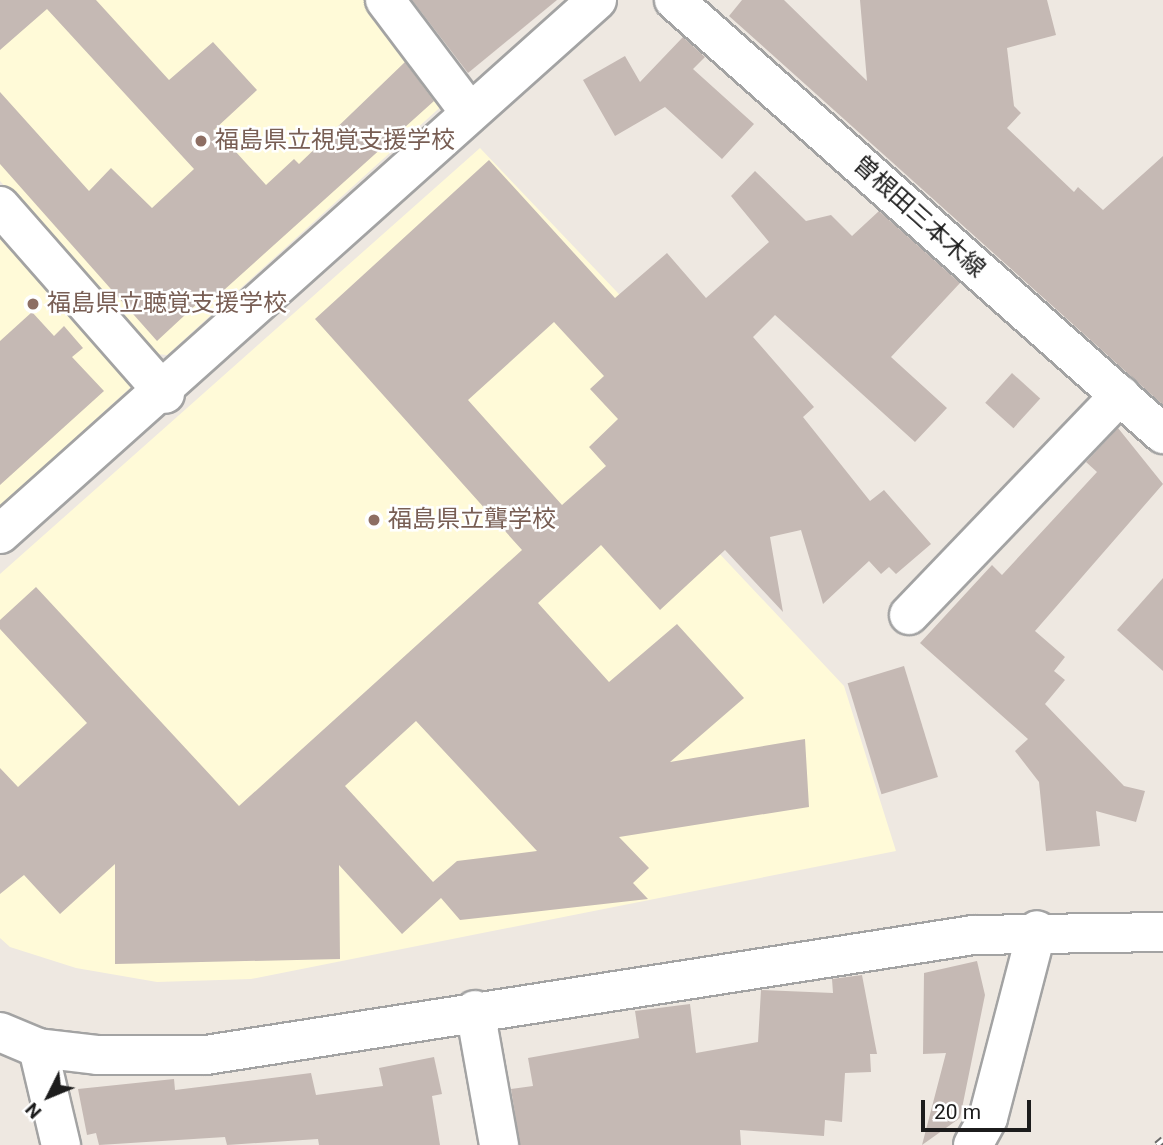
<!DOCTYPE html>
<html>
<head>
<meta charset="utf-8">
<style>
  body { margin:0 }
  #map { position:relative; width:1163px; height:1145px; overflow:hidden; background:#eee8e1; font-family:Roboto,"Noto Sans JP",sans-serif }
  div>[style] { position:absolute }
  .education>* { inset:0; background:#fffad8 }
  .building>* { inset:0; background:#c5b9b4; transform-origin:0 0 }
  .roads { filter:drop-shadow(2px 0 #a3a3a3) drop-shadow(-2px 0 #a3a3a3) drop-shadow(0 2px #a3a3a3) drop-shadow(0 -2px #a3a3a3) }
  .minor>* { height:38px; margin:-19px; padding:0 19px; transform-origin:19px; border-radius:19px; background:#fff }
  .rail>* { height:8px; margin-top:-4px; transform-origin:0; background:repeating-linear-gradient(90deg,#fff 0 16px,#6a6a6a 0 32px); box-sizing:border-box; border-block:2px solid #6a6a6a }
  .dots>* { width:19px; height:19px; translate:-50% -50%; box-sizing:border-box; border:4px solid #fff; border-radius:50% }
  span { translate:-50% -50%; white-space:nowrap; text-align:center; line-height:1.15; -webkit-text-stroke:5px #fff; paint-order:stroke }
  .education-label { font-size:24px; color:#785e54 }
  .left { translate:0 -50%; text-align:left }
  .street-label { font-size:24px; color:#1c1c1c }
  .north { position:absolute; left:14px; top:1061px; width:70px; height:70px; -webkit-text-stroke:5px #fff; paint-order:stroke; rotate:227deg; font-size:19px; font-weight:700; line-height:28px; text-align:center; color:#1c1c1c }
  .north::after { content:''; display:block; margin:auto; width:24px; height:32px; background:#1c1c1c; clip-path:polygon(50% 0,100% 100%,50% 72%,0 100%) }
  .scale { position:absolute; left:921px; top:1100px; width:110px; height:32px; box-sizing:border-box; border:4px solid #1c1c1c; border-top:0; padding-left:9px; font-size:21px; line-height:24px; white-space:nowrap; color:#1c1c1c; -webkit-text-stroke:5px #fff; paint-order:stroke }
</style>
</head>
<body>
<div id="map">
  <div class="education">
    <i style="clip-path:polygon(0 0,368px 0,446px 102px,167px 355px,157px 354px,0 181px)"></i>
    <i style="clip-path:polygon(480px 148px,714px 394px,637px 466px,844px 686px,896px 851px,251px 979px,157px 982px,76px 968px,10px 947px,0 938px,0 574px)"></i>
    <i style="clip-path:polygon(0 231px,131px 377px,131px 387px,0 506px)"></i>
  </div>
  <div class="building">
    <i style="clip-path:polygon(0 0,96px 0,169px 80px,213px 42px,257px 90px,215px 129px,266px 185px,294px 159px,299px 164px,405px 62px,434px 101px,204px 308px,199px 302px,157px 341px,0 164px,0 92px,89px 191px,111px 168px,152px 208px,194px 169px,47px 9px,0 50px)"></i>
    <i style="clip-path:polygon(412px 0,557px 0,468px 73px)"></i>
    <i style="clip-path:polygon(742px 0,784px 0,867px 81px,860px 0,1047px 0,1056px 35px,1007px 48px,1014px 106px,1021px 113px,1007px 128px,1074px 192px,1078px 187px,1103px 210px,1163px 156px,1163px 405px,729px 16px)"></i>
    <i style="clip-path:polygon(683px 37px,705px 57px,693px 69px,754px 124px,722px 159px,665px 107px,615px 136px,583px 80px,625px 56px,640px 82px)"></i>
    <i style="clip-path:polygon(evenodd,489px 160px,615px 298px,667px 253px,706px 298px,769px 242px,731px 196px,755px 171px,806px 221px,831px 215px,852px 236px,879px 211px,960px 283px,891px 357px,947px 408px,915px 442px,775px 315px,753px 337px,814px 407px,803px 417px,870px 501px,884px 490px,931px 544px,896px 574px,889px 567px,881px 574px,869px 561px,823px 604px,801px 530px,770px 537px,783px 612px,725px 550px,660px 610px,601px 545px,538px 603px,609px 682px,677px 624px,744px 698px,670px 762px,805px 739px,809px 807px,619px 837px,649px 868px,633px 883px,648px 899px,460px 920px,441px 898px,402px 934px,339px 865px,340px 959px,115px 964px,115px 864px,60px 914px,24px 875px,0 894px,0 768px,18px 787px,87px 723px,0 629px,0 620px,36px 587px,239px 806px,522px 550px,315px 319px,489px 160px,554px 322px,604px 376px,590px 389px,618px 419px,589px 447px,606px 466px,562px 505px,468px 400px,554px 322px,489px 160px,416px 721px,537px 851px,457px 861px,433px 882px,345px 786px,416px 721px)"></i>
    <i style="clip-path:polygon(32px 312px,54px 336px,64px 326px,83px 348px,72px 357px,104px 391px,0 485px,0 341px)"></i>
    <i style="left:1012px;top:373px;width:38px;height:40px;rotate:42deg"></i>
    <i style="clip-path:polygon(1118px 428px,1163px 484px,1035px 631px,1065px 657px,1054px 671px,1065px 680px,1045px 704px,1124px 786px,1145px 791px,1136px 822px,1096px 811px,1100px 846px,1046px 851px,1039px 782px,1015px 751px,1028px 739px,920px 643px,992px 565px,1002px 575px,1097px 472px,1086px 462px)"></i>
    <i style="clip-path:polygon(1163px 578px,1163px 671px,1117px 630px)"></i>
    <i style="left:904px;top:666px;width:116px;height:59px;rotate:73deg"></i>
    <i style="clip-path:polygon(977px 961px,985px 995px,960px 1118px,922px 1145px,946px 1053px,923px 1054px,924px 973px)"></i>
    <i style="clip-path:polygon(862px 975px,877px 1054px,870px 1054px,871px 1072px,845px 1073px,842px 1122px,825px 1120px,824px 1136px,740px 1130px,741px 1145px,520px 1145px,511px 1089px,533px 1086px,528px 1058px,639px 1038px,635px 1011px,690px 1004px,696px 1053px,758px 1042px,761px 990px,833px 993px,832px 979px)"></i>
    <i style="clip-path:polygon(434px 1057px,442px 1094px,432px 1096px,440px 1145px,319px 1145px,318px 1139px,227px 1145px,225px 1137px,99px 1145px,96px 1133px,87px 1135px,78px 1089px,174px 1079px,175px 1090px,311px 1073px,316px 1095px,383px 1086px,379px 1068px)"></i>
  </div>
  <div class="roads">
    <div class="minor">
      <i style="left:385px;top:0;width:138px;rotate:53deg"></i>
      <i style="left:674px;top:0;width:654px;rotate:41.59deg"></i>
      <i style="left:0;top:206px;width:250px;rotate:48.7deg"></i>
      <i style="left:0;top:534px;width:801px;rotate:-41.81deg"></i>
      <i style="left:909px;top:615px;width:305px;rotate:-46.2deg"></i>
      <i style="left:475px;top:1010px;width:137px;rotate:79.9deg"></i>
      <i style="left:0;top:1032px;width:41px;rotate:22.8deg"></i>
      <i style="left:38px;top:1048px;width:59px;rotate:6.8deg"></i>
      <i style="left:97px;top:1055px;width:109px"></i>
      <i style="left:206px;top:1055px;width:776px;rotate:-8.89deg"></i>
      <i style="left:973px;top:935px;width:190px;rotate:-0.9deg"></i>
      <i style="left:38px;top:1048px;width:100px;rotate:76.7deg"></i>
      <i style="left:973px;top:1145px;width:31px;rotate:-61deg"></i>
      <i style="left:988px;top:1118px;width:194px;rotate:-75.4deg"></i>
    </div>
  </div>
  <div class="rail">
    <i style="left:1157px;top:1145px;width:8px;rotate:-40deg"></i>
  </div>
  <div class="dots">
    <i style="left:201px;top:141px;background:#8d6e63"></i>
    <i style="left:33px;top:304px;background:#8d6e63"></i>
    <i style="left:374px;top:520px;background:#8d6e63"></i>
  </div>
  <div class="education-label">
    <span class="left" style="left:215px;top:141px">福島県立視覚支援学校</span>
    <span class="left" style="left:47px;top:304px">福島県立聴覚支援学校</span>
    <span class="left" style="left:388px;top:520px">福島県立聾学校</span>
  </div>
  <div class="street-label">
    <span style="left:919px;top:217px;rotate:42deg">曽根田三本木線</span>
  </div>
  <div class="north">N</div>
  <div class="scale">20 m</div>
</div>
</body>
</html>
